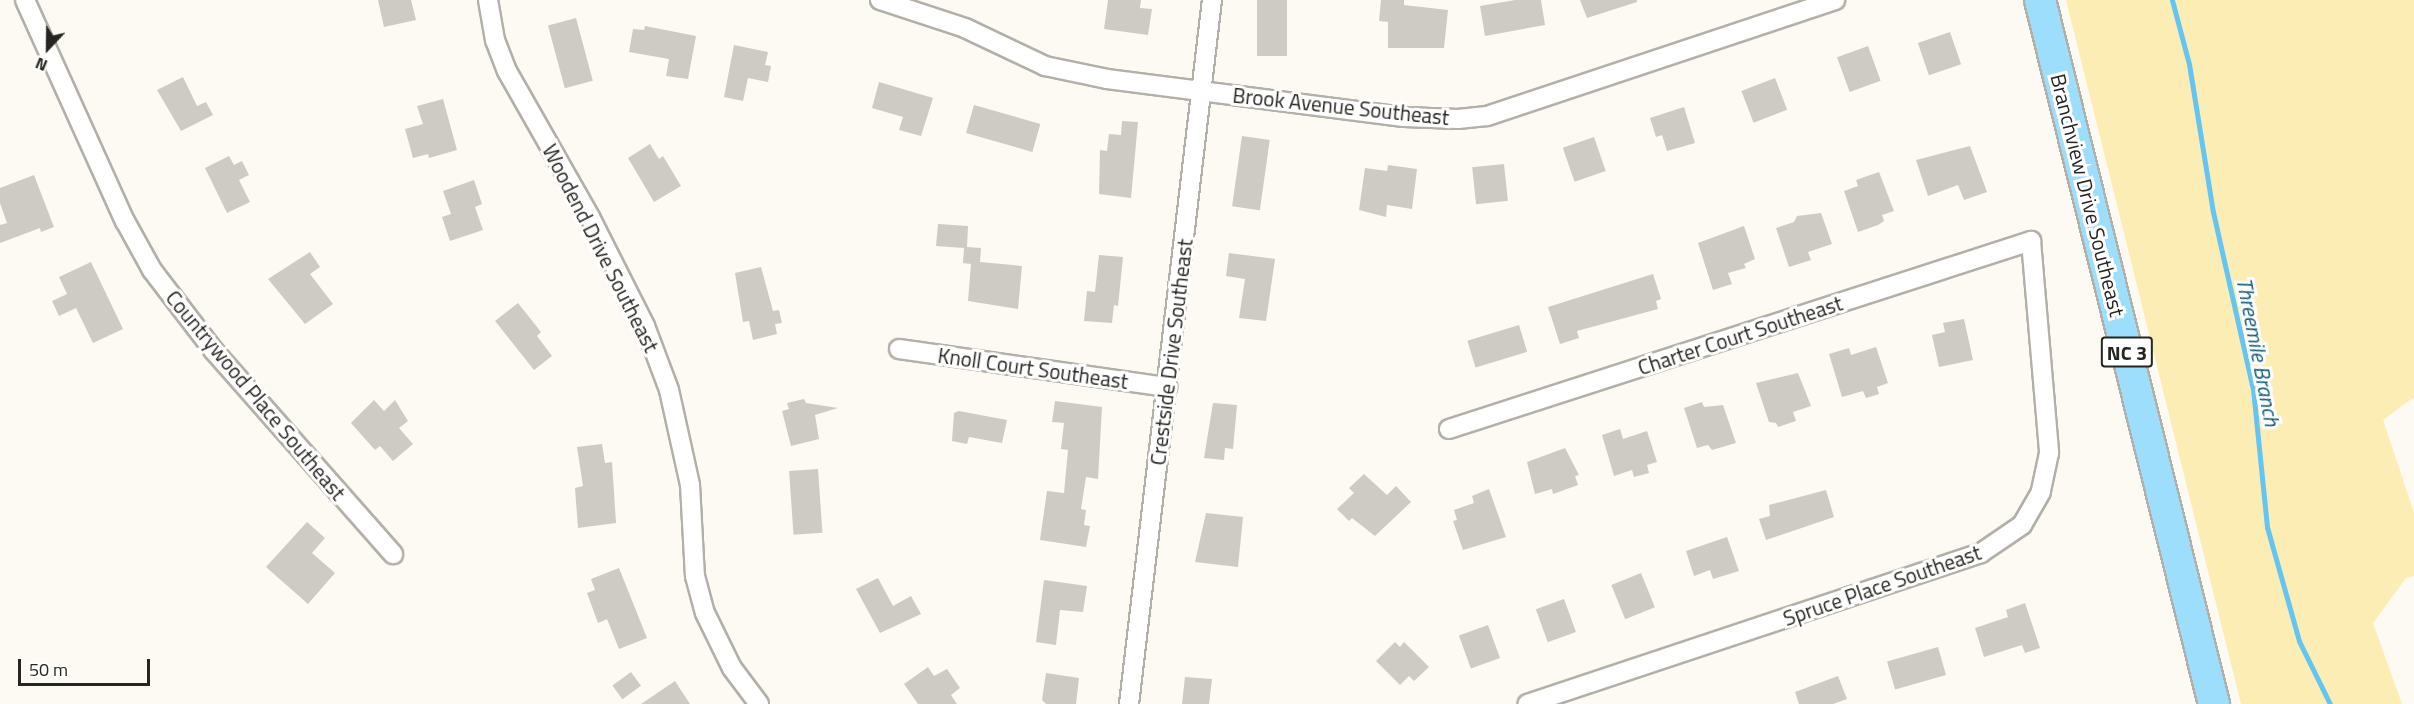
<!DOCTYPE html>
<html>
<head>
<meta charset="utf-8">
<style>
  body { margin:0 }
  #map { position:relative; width:2414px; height:704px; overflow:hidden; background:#fcfaf2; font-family:"Titillium Web",sans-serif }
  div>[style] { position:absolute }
  .green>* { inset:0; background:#fbedb3 }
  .stream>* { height:5px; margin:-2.5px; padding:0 2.5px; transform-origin:2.5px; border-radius:2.5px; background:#64c5f3 }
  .building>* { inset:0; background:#cdcbc4; transform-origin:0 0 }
  .roads { filter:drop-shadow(2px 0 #b2b0a8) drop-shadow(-2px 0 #b2b0a8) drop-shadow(0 2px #b2b0a8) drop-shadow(0 -2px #b2b0a8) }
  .street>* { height:18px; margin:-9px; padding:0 9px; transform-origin:9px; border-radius:9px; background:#fff }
  .primary>* { height:30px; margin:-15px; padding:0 15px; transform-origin:15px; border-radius:15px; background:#9ddefd }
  span { translate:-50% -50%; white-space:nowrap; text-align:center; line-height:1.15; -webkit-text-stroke:6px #fff; paint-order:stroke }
  .shield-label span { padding:2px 4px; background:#fff; border:2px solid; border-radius:4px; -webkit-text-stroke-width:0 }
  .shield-label { font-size:20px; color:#262522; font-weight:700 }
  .street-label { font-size:21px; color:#262522 }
  .water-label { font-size:22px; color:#0d5b7a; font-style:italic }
  .north { position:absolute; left:18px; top:18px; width:60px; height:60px; -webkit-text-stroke:4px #fff; paint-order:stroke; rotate:202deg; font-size:16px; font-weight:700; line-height:24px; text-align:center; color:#262522 }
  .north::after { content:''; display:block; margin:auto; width:21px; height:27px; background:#262522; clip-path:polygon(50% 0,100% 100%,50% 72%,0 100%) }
  .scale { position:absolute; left:18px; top:659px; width:132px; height:27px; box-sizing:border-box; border:3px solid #262522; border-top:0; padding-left:8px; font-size:18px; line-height:21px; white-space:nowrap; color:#262522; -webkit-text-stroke:4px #fff; paint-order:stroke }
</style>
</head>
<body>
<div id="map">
  <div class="green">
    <i style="clip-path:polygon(2066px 0,2414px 0,2414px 397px,2383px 420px,2414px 513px,2414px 576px,2406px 578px,2373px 623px,2402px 704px,2241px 704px)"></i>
  </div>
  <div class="stream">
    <i style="left:2172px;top:0;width:66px;rotate:75.1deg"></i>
    <i style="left:2189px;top:64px;width:150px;rotate:80.8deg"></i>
    <i style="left:2213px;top:212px;width:181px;rotate:77.3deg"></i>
    <i style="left:2253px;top:389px;width:139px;rotate:84.2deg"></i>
    <i style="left:2267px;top:527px;width:118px;rotate:74.3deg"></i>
    <i style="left:2299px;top:641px;width:70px;rotate:63.8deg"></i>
  </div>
  <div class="building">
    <i style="clip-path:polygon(378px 0,411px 0,416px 20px,384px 27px)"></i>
    <i style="clip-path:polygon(1108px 0,1141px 0,1140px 8px,1152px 9px,1148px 35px,1104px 29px)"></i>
    <i style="left:1257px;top:0;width:30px;height:56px"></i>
    <i style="clip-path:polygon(1381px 0,1404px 0,1404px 5px,1448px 10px,1444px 48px,1388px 48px,1388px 22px,1379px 21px)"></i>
    <i style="clip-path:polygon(1515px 0,1541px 0,1545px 25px,1485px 36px,1480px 6px)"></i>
    <i style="clip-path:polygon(1580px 0,1637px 0,1637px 2px,1587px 18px)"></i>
    <i style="left:576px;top:18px;width:65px;height:29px;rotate:75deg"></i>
    <i style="clip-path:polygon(645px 26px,696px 36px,688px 79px,666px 76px,669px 59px,629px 52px,633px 29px,644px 30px)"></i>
    <i style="left:1950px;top:32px;width:34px;height:34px;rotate:71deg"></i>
    <i style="clip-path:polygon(734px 45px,768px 52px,765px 65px,771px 66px,768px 82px,748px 78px,743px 101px,724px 97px)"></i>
    <i style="left:1868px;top:46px;width:37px;height:33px;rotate:70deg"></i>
    <i style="clip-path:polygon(183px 77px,197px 106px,206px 102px,213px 115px,181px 131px,157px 90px)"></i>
    <i style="left:1775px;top:78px;width:34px;height:36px;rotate:69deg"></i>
    <i style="clip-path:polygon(879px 82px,933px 98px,921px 136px,899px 130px,903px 117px,872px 108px)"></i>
    <i style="clip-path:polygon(443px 99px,457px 150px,429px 158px,428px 154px,413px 158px,405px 129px,423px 124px,417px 106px)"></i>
    <i style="left:974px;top:105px;width:69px;height:29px;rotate:16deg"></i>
    <i style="clip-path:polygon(1684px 107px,1695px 143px,1667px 151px,1662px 135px,1656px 137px,1650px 118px)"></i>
    <i style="clip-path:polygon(1122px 121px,1138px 122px,1131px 198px,1099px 194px,1100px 150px,1107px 151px,1109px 134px,1121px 135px)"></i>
    <i style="left:1242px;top:136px;width:28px;height:71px;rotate:8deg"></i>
    <i style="left:1594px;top:137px;width:36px;height:33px;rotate:71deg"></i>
    <i style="clip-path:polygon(650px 144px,659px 159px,663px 156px,681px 186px,654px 202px,628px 158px)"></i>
    <i style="clip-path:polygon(1970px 146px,1987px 192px,1964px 200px,1958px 185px,1928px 196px,1916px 160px)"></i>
    <i style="clip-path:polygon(229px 156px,234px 165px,242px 161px,249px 175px,239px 180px,250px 202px,227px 213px,205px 168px)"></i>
    <i style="left:1504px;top:164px;width:37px;height:32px;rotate:84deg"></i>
    <i style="clip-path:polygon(1388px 165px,1417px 169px,1412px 209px,1387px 205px,1386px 217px,1359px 210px,1365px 168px,1387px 171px)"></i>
    <i style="clip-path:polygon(1879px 172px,1894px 211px,1882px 215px,1884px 221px,1878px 225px,1858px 232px,1844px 191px,1858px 186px,1856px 180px)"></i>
    <i style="clip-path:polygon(34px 175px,54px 227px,41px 232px,40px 228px,0 243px,0 225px,7px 223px,0 203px,0 188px)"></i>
    <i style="clip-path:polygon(474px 180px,482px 204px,475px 207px,483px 230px,450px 241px,442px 217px,451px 214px,443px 191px)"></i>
    <i style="clip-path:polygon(1821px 213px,1832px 244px,1808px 252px,1811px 260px,1789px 267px,1776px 228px,1794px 222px,1797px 216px)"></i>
    <i style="clip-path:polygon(938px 224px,968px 226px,967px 247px,981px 248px,980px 262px,1022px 266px,1018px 309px,968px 301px,971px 264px,963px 263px,964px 248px,936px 246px)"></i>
    <i style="clip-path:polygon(1744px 226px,1755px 259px,1744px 264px,1746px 268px,1728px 273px,1732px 284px,1713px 290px,1698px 243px)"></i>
    <i style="clip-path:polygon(310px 252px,320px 267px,310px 274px,333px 304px,305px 324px,268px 279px)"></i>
    <i style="clip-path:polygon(1229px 253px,1275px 259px,1266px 321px,1239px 318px,1245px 279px,1226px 276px)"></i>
    <i style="clip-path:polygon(1099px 255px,1123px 257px,1118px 306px,1114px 305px,1112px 323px,1084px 321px,1087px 291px,1095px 292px)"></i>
    <i style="clip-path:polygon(91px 262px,123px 329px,93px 343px,76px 308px,59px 316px,52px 301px,67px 294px,59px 277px)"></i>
    <i style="clip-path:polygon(761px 267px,773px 311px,779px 310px,782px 323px,775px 324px,777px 334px,753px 340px,749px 321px,743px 322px,735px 273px)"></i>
    <i style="clip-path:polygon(1653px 274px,1661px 299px,1656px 301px,1658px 309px,1577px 331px,1579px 338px,1560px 344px,1548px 307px)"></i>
    <i style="clip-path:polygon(518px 303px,541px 332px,537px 336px,552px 356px,534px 370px,495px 321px)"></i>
    <i style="clip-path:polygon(1964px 319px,1973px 360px,1939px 367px,1932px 335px,1945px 332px,1943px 323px)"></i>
    <i style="left:1519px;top:325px;width:28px;height:54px;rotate:73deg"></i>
    <i style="clip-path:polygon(1876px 347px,1888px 383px,1877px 387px,1879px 394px,1866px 398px,1863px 391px,1842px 397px,1829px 354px,1849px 348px,1851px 355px)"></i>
    <i style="clip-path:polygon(1798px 373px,1811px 406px,1793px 412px,1796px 421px,1778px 427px,1776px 423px,1769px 422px,1756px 383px)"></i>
    <i style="clip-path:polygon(804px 399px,806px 403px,838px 408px,815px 415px,819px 439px,791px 446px,782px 411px,789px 409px,787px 403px)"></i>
    <i style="clip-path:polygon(374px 400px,384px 411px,395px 400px,408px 421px,399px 428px,413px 444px,393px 461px,380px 446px,375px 450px,351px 423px)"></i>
    <i style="clip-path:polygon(1055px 401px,1102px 407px,1098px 479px,1086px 477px,1081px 509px,1086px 510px,1084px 525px,1090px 526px,1086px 547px,1040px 540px,1047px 491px,1064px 493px,1068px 450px,1061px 449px,1064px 423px,1052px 422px)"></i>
    <i style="clip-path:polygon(1702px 402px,1704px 407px,1723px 405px,1736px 443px,1712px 450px,1708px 445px,1697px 448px,1684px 408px)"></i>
    <i style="clip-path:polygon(1213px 403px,1237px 405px,1233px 449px,1225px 448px,1224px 460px,1204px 458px)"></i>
    <i style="clip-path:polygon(959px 411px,1007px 420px,1002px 443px,969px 437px,967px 444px,952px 441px,954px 413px)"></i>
    <i style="clip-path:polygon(1620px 429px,1623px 439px,1647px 431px,1657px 462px,1647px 465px,1649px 473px,1634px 477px,1632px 470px,1614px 476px,1602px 435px)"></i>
    <i style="clip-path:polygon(602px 444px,605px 463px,612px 462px,616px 523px,578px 528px,575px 488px,583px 486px,577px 447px)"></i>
    <i style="clip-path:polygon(1565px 448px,1579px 475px,1575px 476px,1578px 485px,1553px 494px,1552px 489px,1535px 494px,1527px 462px)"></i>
    <i style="left:818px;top:469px;width:64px;height:29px;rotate:86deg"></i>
    <i style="clip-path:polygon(1364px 474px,1387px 495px,1396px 486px,1411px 502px,1375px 536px,1352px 518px,1349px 521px,1337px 509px,1354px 493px,1349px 488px)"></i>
    <i style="clip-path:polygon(1489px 489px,1506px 537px,1463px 550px,1453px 521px,1457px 520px,1454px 510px,1474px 503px,1472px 496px)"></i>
    <i style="clip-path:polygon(1826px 490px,1834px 517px,1766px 540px,1759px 519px,1770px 516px,1769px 505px)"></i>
    <i style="clip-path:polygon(1206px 513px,1243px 517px,1238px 567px,1195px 562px)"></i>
    <i style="clip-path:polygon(307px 522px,325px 538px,312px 553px,335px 573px,308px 604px,266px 567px)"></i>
    <i style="clip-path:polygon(1727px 537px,1739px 571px,1713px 579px,1710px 570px,1694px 576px,1686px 551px)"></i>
    <i style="clip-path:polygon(619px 568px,647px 638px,619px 649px,607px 619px,598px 623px,587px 593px,595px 590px,591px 579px)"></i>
    <i style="left:1641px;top:573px;width:37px;height:32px;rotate:68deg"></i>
    <i style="clip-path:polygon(878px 578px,893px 606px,911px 596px,921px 614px,880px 633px,856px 589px)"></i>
    <i style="clip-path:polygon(1044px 580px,1087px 586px,1083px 612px,1060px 610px,1056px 645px,1036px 642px)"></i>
    <i style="left:1564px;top:599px;width:35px;height:30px;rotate:70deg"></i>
    <i style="clip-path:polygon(2025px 603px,2040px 648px,2025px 653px,2022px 645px,1984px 657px,1975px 628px,2008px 617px,2006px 610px)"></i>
    <i style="left:1488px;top:625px;width:35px;height:31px;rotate:70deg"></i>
    <i style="clip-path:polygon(1395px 642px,1400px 647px,1404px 642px,1429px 667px,1414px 681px,1409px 676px,1400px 685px,1376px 661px)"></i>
    <i style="left:1938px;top:647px;width:29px;height:53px;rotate:74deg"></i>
    <i style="clip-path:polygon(928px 667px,934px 676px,947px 669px,960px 688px,951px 695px,957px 704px,918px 704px,904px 684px)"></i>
    <i style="left:631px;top:672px;width:17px;height:23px;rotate:54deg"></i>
    <i style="clip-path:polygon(1046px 673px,1079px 678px,1076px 704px,1046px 704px,1042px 700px)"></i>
    <i style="clip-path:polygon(1838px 676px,1847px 699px,1833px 704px,1799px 704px,1795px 692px)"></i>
    <i style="clip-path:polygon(1185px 677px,1212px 679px,1209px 704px,1182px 704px)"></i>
    <i style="clip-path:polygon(675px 681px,690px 704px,641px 704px)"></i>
  </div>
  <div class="roads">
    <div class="street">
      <i style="left:25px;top:0;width:243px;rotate:65.7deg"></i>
      <i style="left:125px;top:221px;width:56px;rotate:61.1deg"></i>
      <i style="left:152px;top:270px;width:102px;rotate:52.6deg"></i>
      <i style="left:214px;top:351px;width:271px;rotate:48.6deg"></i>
      <i style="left:488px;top:0;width:41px;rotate:80.1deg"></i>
      <i style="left:495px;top:40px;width:33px;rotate:69deg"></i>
      <i style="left:507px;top:71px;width:170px;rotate:60.4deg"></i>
      <i style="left:591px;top:219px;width:120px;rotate:63.2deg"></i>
      <i style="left:645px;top:326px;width:68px;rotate:69.4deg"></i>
      <i style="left:669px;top:390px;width:97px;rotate:77.5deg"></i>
      <i style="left:690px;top:485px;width:91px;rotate:86.9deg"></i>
      <i style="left:695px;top:576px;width:38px;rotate:75deg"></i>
      <i style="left:705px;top:613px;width:61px;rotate:63.9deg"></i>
      <i style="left:732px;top:668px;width:45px;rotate:53.1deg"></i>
      <i style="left:880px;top:0;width:89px;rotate:18.2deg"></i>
      <i style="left:965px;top:28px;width:89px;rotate:25.4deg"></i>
      <i style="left:1045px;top:66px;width:63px;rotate:11.8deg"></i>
      <i style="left:1107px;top:79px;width:299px;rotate:7.3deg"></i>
      <i style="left:1404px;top:117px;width:54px;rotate:2.1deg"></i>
      <i style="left:1458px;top:119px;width:29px;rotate:-6deg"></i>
      <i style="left:1487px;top:116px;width:367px;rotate:-18.4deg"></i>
      <i style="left:899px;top:349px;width:271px;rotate:8.1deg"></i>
      <i style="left:1449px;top:429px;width:612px;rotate:-17.9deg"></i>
      <i style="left:2031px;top:241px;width:213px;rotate:85.1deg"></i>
      <i style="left:2049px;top:453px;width:40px;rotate:102deg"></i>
      <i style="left:2041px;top:492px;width:38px;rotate:120deg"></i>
      <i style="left:2022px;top:525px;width:50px;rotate:145.7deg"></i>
      <i style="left:1981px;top:553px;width:478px;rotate:161.6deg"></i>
      <i style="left:1129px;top:704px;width:709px;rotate:-83.28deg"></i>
    </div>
    <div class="primary">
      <i style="left:2040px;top:0;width:725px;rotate:76.12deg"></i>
    </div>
  </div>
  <div class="shield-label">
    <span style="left:2127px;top:352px">NC 3</span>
  </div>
  <div class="street-label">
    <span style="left:1341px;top:106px;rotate:6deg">Brook Avenue Southeast</span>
    <span style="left:2088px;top:195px;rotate:76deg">Branchview Drive Southeast</span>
    <span style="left:601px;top:248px;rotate:63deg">Woodend Drive Southeast</span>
    <span style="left:1740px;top:335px;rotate:-18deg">Charter Court Southeast</span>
    <span style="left:1171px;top:352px;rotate:-83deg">Crestside Drive Southeast</span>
    <span style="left:1033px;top:368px;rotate:8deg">Knoll Court Southeast</span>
    <span style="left:256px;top:395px;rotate:50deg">Countrywood Place Southeast</span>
    <span style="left:1882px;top:585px;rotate:-19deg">Spruce Place Southeast</span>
  </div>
  <div class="water-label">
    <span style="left:2258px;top:352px;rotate:79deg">Threemile Branch</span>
  </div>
  <div class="north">N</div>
  <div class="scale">50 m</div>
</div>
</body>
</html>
